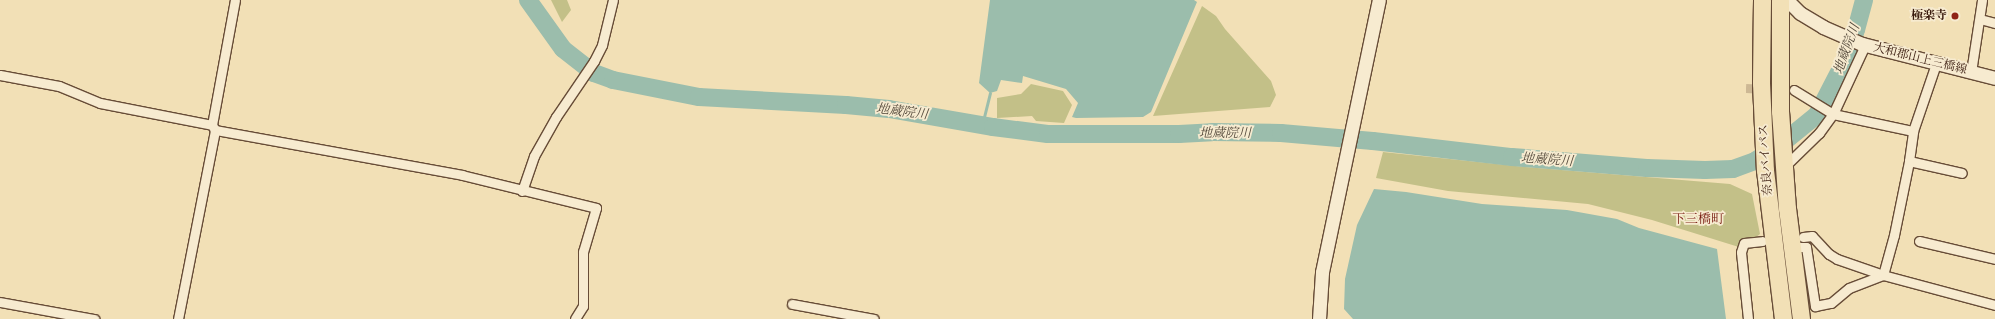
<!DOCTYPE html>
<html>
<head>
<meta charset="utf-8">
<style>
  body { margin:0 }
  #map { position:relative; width:1995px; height:319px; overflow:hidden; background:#f2e0b6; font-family:"IM FELL French Canon","Noto Serif JP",serif }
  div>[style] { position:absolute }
  .green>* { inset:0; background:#c3c088 }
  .water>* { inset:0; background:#9bbdac }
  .stream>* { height:3px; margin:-1.5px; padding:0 1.5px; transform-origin:1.5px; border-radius:1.5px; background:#9bbdac }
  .river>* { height:18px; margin:-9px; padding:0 9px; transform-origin:9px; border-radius:9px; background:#9bbdac }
  .street-tunnel>* { height:9px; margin-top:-4.5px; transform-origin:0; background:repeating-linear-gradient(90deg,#cdb894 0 9px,transparent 0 13.5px) }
  .roads { filter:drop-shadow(1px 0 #674c37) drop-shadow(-1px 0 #674c37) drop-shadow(0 1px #674c37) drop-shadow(0 -1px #674c37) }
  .street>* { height:9px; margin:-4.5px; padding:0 4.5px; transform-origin:4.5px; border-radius:4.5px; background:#f7ebd0 }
  .secondary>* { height:13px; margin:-6.5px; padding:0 6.5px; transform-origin:6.5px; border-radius:6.5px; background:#f7ebd0 }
  .highway>* { height:17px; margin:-8.5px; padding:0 8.5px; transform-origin:8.5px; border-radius:8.5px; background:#f2e0b6 }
  .dots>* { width:11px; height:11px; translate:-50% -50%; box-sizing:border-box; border:2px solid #f7ebd0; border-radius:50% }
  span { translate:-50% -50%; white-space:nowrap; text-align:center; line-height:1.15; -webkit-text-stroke:3.5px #f7ebd0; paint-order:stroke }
  .poi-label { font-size:12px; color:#391a0d; font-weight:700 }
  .right { translate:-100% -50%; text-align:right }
  .street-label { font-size:12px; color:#391a0d }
  .water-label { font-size:13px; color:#564b3d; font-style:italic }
  .neighbourhood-label { font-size:13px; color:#7a1f14 }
</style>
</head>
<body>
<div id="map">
  <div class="green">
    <i style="clip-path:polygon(551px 0,567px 0,571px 10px,562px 22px)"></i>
    <i style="clip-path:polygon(1202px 6px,1216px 16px,1225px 29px,1271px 81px,1276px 95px,1270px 107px,1153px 116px)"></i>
    <i style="clip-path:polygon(1031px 84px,1063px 91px,1072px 105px,1064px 123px,1036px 121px,1032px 116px,997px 118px,997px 98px,1021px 94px)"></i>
    <i style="clip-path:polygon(1383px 152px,1525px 167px,1730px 184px,1752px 194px,1760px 234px,1742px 248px,1652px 220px,1588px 204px,1448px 191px,1376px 178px)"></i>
  </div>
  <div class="water">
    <i style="clip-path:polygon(990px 0,1194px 0,1197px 2px,1151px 112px,1143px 117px,1076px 118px,1072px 117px,1078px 103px,1066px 89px,1023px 76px,1022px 83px,1001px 80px,997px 91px,990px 93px,979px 83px)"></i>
    <i style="clip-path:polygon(1374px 189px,1406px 192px,1482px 204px,1567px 210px,1617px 219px,1639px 228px,1717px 249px,1726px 319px,1353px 319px,1344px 309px,1345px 279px,1357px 225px)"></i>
  </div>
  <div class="stream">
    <i style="left:982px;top:125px;width:33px;rotate:-76deg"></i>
  </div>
  <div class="river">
    <i style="left:528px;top:0;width:60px;rotate:54.5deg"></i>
    <i style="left:563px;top:49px;width:39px;rotate:38deg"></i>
    <i style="left:594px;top:73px;width:20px;rotate:20deg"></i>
    <i style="left:613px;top:80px;width:88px;rotate:11.2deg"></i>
    <i style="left:699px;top:97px;width:147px;rotate:3.1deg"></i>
    <i style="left:846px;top:105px;width:43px;rotate:5.3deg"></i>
    <i style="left:889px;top:109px;width:106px;rotate:9.8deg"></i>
    <i style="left:993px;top:127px;width:55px;rotate:7.3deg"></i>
    <i style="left:1048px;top:134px;width:131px"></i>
    <i style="left:1179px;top:134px;width:33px;rotate:-3deg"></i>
    <i style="left:1212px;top:132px;width:69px;rotate:0.8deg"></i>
    <i style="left:1281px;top:133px;width:92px;rotate:5deg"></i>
    <i style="left:1373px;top:141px;width:140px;rotate:6.6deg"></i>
    <i style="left:1512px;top:157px;width:135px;rotate:4.7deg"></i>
    <i style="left:1647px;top:168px;width:58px;rotate:2deg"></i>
    <i style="left:1705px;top:170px;width:28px;rotate:-2deg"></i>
    <i style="left:1733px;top:169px;width:23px;rotate:-20deg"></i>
    <i style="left:1755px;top:161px;width:37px;rotate:-34deg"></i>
    <i style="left:1786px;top:140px;width:40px;rotate:-39deg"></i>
    <i style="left:1817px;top:115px;width:65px;rotate:-62.7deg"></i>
    <i style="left:1847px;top:57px;width:28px;rotate:-72deg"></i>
    <i style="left:1856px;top:30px;width:31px;rotate:-75deg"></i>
  </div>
  <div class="street-tunnel">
    <i style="left:1746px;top:88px;width:37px;rotate:3deg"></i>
  </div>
  <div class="roads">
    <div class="street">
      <i style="left:1980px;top:19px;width:16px;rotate:15deg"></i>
      <i style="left:1971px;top:72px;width:73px;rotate:-81.3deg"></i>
      <i style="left:0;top:75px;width:60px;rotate:10.6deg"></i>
      <i style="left:59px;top:86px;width:44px;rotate:22.5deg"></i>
      <i style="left:100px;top:103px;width:114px;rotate:11.1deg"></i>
      <i style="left:212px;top:125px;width:6px;rotate:59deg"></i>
      <i style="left:215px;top:130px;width:251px;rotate:10.3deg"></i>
      <i style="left:462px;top:175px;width:138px;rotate:13.8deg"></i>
      <i style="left:596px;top:208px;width:46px;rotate:106.5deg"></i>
      <i style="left:583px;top:252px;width:54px;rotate:90deg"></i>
      <i style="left:583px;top:306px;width:15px;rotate:122deg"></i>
      <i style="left:1794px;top:90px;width:46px;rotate:31.6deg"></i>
      <i style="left:1833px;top:114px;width:82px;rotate:12deg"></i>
      <i style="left:212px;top:125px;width:127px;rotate:-79.6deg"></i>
      <i style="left:1909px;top:161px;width:54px;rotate:12.8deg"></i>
      <i style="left:1784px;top:167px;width:49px;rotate:-44.2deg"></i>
      <i style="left:1819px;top:133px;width:24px;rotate:-54deg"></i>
      <i style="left:1833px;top:114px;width:76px;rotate:-65.1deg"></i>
      <i style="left:522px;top:191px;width:37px;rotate:-71deg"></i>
      <i style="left:534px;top:156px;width:45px;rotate:-60.6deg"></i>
      <i style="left:556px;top:117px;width:68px;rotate:-55.8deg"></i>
      <i style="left:594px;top:61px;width:18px;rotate:-63deg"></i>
      <i style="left:602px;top:45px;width:46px;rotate:-76.3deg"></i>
      <i style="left:1803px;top:237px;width:9px;rotate:-6deg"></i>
      <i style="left:1812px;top:236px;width:25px;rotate:47deg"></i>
      <i style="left:1829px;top:254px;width:9px;rotate:32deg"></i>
      <i style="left:1837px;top:259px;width:49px;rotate:19.2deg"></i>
      <i style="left:1883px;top:275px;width:116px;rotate:15deg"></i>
      <i style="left:1919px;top:241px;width:78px;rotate:13.3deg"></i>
      <i style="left:1792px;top:247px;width:14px"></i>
      <i style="left:1806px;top:247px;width:60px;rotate:81.3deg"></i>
      <i style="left:1815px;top:306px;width:16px;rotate:-11deg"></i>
      <i style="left:1831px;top:303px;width:23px;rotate:-40deg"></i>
      <i style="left:1849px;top:288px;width:36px;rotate:-21deg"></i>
      <i style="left:1883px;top:275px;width:41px;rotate:-74.6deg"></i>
      <i style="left:1894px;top:235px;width:76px;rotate:-78.5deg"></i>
      <i style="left:1909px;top:161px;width:30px;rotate:-82deg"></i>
      <i style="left:1913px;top:131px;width:71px;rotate:-71.1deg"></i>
      <i style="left:0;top:302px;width:96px;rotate:10.3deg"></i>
      <i style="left:792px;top:304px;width:83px;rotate:10.4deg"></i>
      <i style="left:178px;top:319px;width:193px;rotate:-78.9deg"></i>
      <i style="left:1748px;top:319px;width:67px;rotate:-96deg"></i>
      <i style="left:1741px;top:252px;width:9px;rotate:-72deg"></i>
      <i style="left:1744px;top:243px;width:18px;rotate:-6deg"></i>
    </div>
    <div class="secondary">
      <i style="left:1787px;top:0;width:18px;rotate:45deg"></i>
      <i style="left:1800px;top:13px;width:27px;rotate:31deg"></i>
      <i style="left:1823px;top:27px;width:43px;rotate:23.6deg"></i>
      <i style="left:1862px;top:44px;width:137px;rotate:14.3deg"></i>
      <i style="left:1319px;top:319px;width:47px;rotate:-86.3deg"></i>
      <i style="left:1322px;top:272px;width:278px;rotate:-78.2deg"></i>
    </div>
    <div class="highway">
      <i style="left:1762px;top:0;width:83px;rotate:90.7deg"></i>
      <i style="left:1761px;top:83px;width:87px;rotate:87.4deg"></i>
      <i style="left:1765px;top:170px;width:150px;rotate:83.1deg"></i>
      <i style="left:1780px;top:0;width:111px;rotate:90deg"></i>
      <i style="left:1780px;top:111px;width:97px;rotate:85.9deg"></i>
      <i style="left:1787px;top:208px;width:112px;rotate:82.8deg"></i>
    </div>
  </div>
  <div class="dots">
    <i style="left:1955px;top:16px;background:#8f2418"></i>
  </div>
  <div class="poi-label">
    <span class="right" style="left:1947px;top:16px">極楽寺</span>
  </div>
  <div class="street-label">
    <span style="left:1920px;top:59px;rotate:14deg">大和郡山上三橋線</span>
    <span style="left:1766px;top:160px;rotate:-94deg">奈良バイパス</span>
  </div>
  <div class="water-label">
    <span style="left:1847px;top:49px;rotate:-70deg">地蔵院川</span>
    <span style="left:902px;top:112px;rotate:7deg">地蔵院川</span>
    <span style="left:1225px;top:133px">地蔵院川</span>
    <span style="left:1547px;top:160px;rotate:4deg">地蔵院川</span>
  </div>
  <div class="neighbourhood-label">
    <span style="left:1698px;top:219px">下三橋町</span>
  </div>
</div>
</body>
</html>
